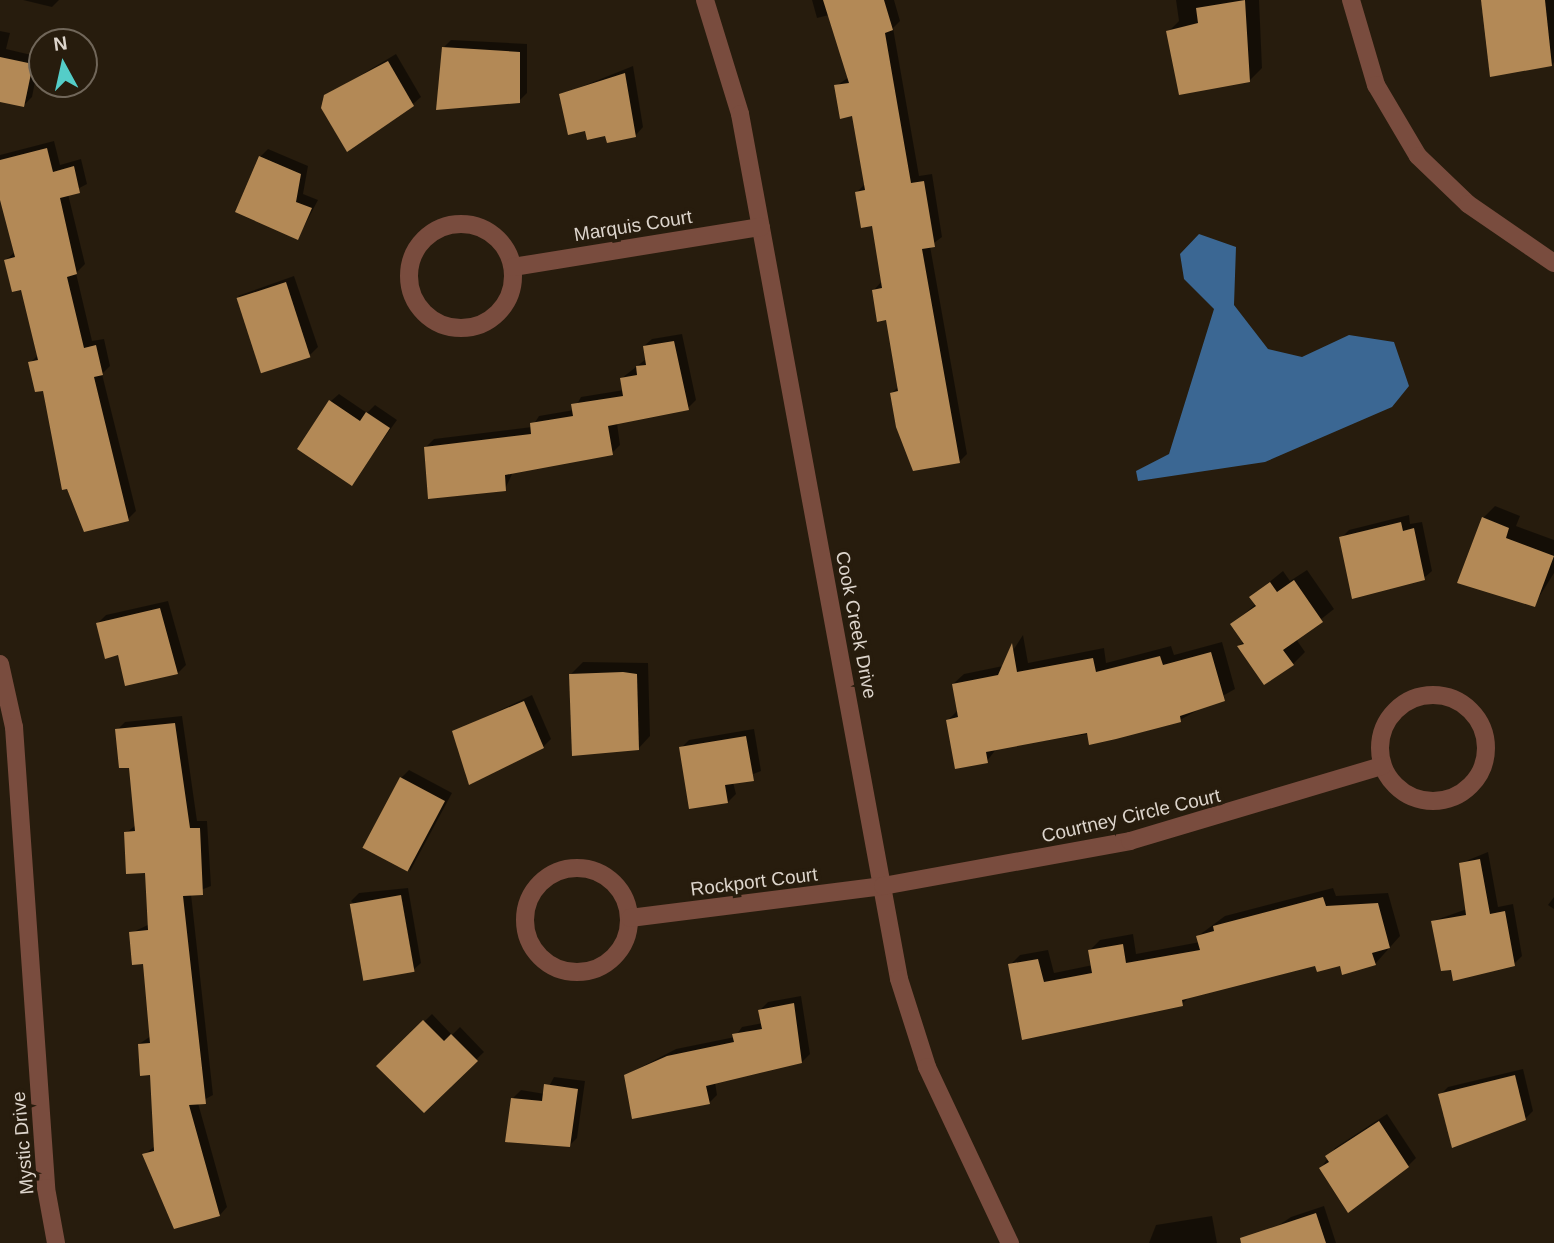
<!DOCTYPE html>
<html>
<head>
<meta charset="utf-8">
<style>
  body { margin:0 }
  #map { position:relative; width:1554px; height:1243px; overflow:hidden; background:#271c0d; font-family:Arial,sans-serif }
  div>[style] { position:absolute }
  .water>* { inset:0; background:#3b6793 }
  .shadow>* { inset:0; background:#0007 }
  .building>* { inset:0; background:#b38956; transform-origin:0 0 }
  .street>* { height:18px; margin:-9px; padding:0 9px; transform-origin:9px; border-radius:9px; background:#794c3e }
  .street>.ring { margin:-9px; padding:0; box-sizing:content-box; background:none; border:18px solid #794c3e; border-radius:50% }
  span { translate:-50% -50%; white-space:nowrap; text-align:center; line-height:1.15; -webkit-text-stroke:7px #271c0d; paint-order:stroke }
  .street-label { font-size:19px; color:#ddd5cc }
  .north { position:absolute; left:28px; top:28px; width:70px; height:70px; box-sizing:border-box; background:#271c0d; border:2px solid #706659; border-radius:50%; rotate:352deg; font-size:19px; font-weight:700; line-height:28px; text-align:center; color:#ddd5cc }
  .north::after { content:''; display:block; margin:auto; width:24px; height:32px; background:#54cdc8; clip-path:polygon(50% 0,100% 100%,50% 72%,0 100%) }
</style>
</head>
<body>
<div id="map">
  <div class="water">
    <i style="clip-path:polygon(1199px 234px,1236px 247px,1234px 305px,1268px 349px,1302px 357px,1349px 335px,1394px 342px,1409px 386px,1392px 407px,1265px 462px,1138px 481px,1136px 471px,1169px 454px,1214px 309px,1184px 279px,1180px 254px)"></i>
  </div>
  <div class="shadow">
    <i style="clip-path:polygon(23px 0,59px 0,52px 7px)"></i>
    <i style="clip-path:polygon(812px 0,894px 0,900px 21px,893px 28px,919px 176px,932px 174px,942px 237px,930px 246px,967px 454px,959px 462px,892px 393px,899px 386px,888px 318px,874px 290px,882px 281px,874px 224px,857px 192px,865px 184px,853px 114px,836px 86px,849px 77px,829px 15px,817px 18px)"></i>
    <i style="clip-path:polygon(1176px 0,1259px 0,1262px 68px,1250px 80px,1168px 32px,1179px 21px)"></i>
    <i style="clip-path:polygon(1482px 0,1554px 0,1554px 62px,1552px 65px)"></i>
    <i style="clip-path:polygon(0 31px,10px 33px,6px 49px,40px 57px,32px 97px,24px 105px,0 101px)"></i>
    <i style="clip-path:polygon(451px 40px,527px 44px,527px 93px,519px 101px,443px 48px)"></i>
    <i style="clip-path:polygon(396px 54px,421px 97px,413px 104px,326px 96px)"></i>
    <i style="clip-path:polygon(633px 66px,643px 127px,636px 135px,586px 129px,561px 95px)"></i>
    <i style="clip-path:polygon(54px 141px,60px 165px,81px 159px,87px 184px,68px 194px,85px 264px,76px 273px,92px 341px,104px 339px,110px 366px,102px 374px,136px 511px,128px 519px,30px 363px,39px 354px,23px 288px,6px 260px,15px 252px,0 193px,0 155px)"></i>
    <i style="clip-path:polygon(268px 149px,308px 166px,303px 194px,318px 200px,298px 238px,260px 157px)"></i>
    <i style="clip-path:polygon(294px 276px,318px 347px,310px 355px,238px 296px)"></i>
    <i style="clip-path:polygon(682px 334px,696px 400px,688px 408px,617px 423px,620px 445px,612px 453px,513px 472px,505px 489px,426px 447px,434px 439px,532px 427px,539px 416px,574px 410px,581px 397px,624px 390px,622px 378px,646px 359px,644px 346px,652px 339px)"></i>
    <i style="clip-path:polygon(339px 394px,367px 413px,375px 405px,397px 420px,351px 484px,331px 401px)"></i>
    <i style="clip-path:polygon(1495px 506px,1520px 516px,1516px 526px,1554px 540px,1554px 573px,1534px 605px,1483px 518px)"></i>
    <i style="clip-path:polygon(1409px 515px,1410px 524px,1422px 522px,1432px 571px,1424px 578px,1341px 538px,1349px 530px)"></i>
    <i style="clip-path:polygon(1307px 570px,1334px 609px,1296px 639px,1305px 652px,1293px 664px,1239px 646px,1244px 641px,1232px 624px,1256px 604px,1251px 597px,1283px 571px,1290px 581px)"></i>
    <i style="clip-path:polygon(168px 601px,186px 665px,178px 673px,127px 684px,119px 653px,98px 623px,106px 615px)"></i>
    <i style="clip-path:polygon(1023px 635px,1028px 663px,1104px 648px,1106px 663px,1171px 646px,1174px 655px,1222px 642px,1235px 689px,1180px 720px,997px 748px,987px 761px,948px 720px,958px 710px,953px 684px,964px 674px,1003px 666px)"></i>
    <i style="clip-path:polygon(583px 662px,648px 663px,650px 736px,638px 749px,571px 674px)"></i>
    <i style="clip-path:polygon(532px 695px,551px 739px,543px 747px,454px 732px)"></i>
    <i style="clip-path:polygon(182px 716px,197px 821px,207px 821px,211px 886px,191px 894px,213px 1095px,198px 1103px,227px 1207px,220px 1215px,144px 1155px,155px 1146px,151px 1074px,139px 1044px,151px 1036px,144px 962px,131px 933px,150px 924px,147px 871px,126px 833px,136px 825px,131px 766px,117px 730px,125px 722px)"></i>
    <i style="clip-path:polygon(754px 729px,761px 771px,733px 782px,736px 794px,728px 802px,681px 748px,689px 740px)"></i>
    <i style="clip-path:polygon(409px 770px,452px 793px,410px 871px,401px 778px)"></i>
    <i style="clip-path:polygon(1488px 852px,1498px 907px,1513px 904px,1522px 956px,1514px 964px,1433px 921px,1467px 909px,1461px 863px)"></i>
    <i style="clip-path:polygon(408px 888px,421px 963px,413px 970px,351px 901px,359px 893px)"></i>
    <i style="clip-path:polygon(1333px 888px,1336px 896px,1388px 893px,1400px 936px,1375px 964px,1316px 964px,1190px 996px,1182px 1004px,1085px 1021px,1010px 965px,1020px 955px,1048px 950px,1054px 973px,1093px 965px,1090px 950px,1100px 940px,1133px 934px,1136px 954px,1200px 942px,1198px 936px,1225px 916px)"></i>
    <i style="clip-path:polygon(1554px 897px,1554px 909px,1548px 905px)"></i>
    <i style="clip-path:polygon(801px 996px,810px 1054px,802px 1062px,715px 1082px,717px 1095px,709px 1103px,626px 1075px,676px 1049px,735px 1037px,742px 1027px,763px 1023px,760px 1010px,768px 1002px)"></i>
    <i style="clip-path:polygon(432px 1014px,452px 1035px,460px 1027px,484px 1052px,424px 1110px,379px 1066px)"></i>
    <i style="clip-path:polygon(1523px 1069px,1533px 1111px,1525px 1119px,1440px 1095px,1448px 1087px)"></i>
    <i style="clip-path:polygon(554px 1077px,585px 1081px,577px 1138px,569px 1146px,513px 1098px,521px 1090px,545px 1094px)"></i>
    <i style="clip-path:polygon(1387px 1114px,1416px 1158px,1408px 1166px,1321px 1168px,1335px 1148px)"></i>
    <i style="clip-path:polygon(1324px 1206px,1336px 1243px,1253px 1243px,1291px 1217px)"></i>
    <i style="clip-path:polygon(1212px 1216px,1217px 1243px,1149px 1243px,1156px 1225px)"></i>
  </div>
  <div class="building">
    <i style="clip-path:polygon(823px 0,884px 0,893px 30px,885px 33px,911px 183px,924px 181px,935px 247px,922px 249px,960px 463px,913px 471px,896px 427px,890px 393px,898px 391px,886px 320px,877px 322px,872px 290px,882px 288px,872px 226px,861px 228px,855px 192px,865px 190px,852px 116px,840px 119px,834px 85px,849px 83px)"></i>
    <i style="clip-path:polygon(1245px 0,1250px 82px,1179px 95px,1166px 31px,1198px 23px,1196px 8px)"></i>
    <i style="clip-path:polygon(1481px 0,1545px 0,1552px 66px,1490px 77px)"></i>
    <i style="clip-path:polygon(442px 47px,520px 52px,520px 103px,436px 110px)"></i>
    <i style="clip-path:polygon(0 57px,33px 64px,24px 107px,0 102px)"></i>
    <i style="clip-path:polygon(388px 61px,414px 106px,347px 152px,321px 108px,324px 95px)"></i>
    <i style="clip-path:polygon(625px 73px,636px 137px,607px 143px,605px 136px,587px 140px,585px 131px,568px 135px,559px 94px)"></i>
    <i style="clip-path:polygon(47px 148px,53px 172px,74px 166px,80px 193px,60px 198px,77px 274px,67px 277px,84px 348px,96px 345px,103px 375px,94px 377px,129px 521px,84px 532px,67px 489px,62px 490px,43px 391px,35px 392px,28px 362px,38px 360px,21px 290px,12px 292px,4px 260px,15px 257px,0 200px,0 160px)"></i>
    <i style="clip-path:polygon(259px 156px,301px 174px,296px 202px,312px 208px,298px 240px,235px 212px)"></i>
    <i style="left:286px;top:282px;width:79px;height:52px;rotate:72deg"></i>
    <i style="clip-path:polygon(674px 341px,689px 410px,608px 426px,613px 455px,505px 475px,506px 491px,428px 499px,424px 447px,531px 434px,530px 423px,573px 416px,571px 404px,623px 396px,620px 378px,637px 375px,636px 366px,646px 365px,643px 346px)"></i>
    <i style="clip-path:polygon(329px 400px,360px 421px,366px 412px,390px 428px,352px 486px,297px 449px)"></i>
    <i style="clip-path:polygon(1482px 517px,1509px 528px,1506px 538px,1554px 556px,1535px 607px,1457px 583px)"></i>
    <i style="clip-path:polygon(1401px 522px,1403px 531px,1414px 528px,1425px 580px,1352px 599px,1339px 537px)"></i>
    <i style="clip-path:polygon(1294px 580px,1323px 622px,1283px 650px,1294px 665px,1264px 685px,1237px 646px,1244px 644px,1230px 624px,1256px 606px,1249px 597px,1270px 582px,1277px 592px)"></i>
    <i style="clip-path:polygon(160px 608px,178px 674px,125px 686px,118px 655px,105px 659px,96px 623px)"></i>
    <i style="clip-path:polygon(1012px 643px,1017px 672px,1093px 658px,1096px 672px,1160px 656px,1163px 665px,1211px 652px,1225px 701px,1180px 716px,1181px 722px,1116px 739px,1089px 745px,1087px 733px,986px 752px,988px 763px,955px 769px,946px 720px,958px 717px,952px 684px,998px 675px)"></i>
    <i style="clip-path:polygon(623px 672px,637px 674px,639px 750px,572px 756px,569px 674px)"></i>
    <i style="clip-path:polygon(524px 701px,544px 748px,469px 785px,452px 731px)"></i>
    <i style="clip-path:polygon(175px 723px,190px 828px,200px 828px,203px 895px,183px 896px,206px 1104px,189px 1105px,220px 1216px,174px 1229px,142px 1154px,154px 1151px,150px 1075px,140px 1076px,138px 1044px,150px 1043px,143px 964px,132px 965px,129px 932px,148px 930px,145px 873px,126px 874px,124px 832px,135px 831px,129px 768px,119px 768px,115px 729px)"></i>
    <i style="clip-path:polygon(746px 736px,754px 781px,725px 785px,728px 803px,689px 809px,679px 747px)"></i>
    <i style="left:400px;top:777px;width:51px;height:80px;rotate:28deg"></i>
    <i style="clip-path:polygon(1480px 859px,1490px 914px,1505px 911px,1515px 966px,1453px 981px,1451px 970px,1441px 971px,1431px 921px,1466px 915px,1459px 863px)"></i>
    <i style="left:401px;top:895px;width:78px;height:52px;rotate:80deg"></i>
    <i style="clip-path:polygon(1323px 897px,1326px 906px,1378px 903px,1390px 948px,1372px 953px,1376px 965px,1342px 975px,1340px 966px,1317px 972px,1315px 966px,1182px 1000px,1183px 1006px,1022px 1040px,1008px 964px,1038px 959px,1044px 982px,1092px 973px,1088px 950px,1123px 944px,1126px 963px,1200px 950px,1196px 936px,1214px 931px,1213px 926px)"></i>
    <i style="clip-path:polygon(794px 1003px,802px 1063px,706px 1086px,710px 1104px,632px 1119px,624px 1075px,667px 1056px,734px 1042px,732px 1034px,762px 1029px,758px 1010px)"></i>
    <i style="clip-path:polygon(423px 1020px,444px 1041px,451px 1034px,478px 1061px,424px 1113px,376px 1066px)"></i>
    <i style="clip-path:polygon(1515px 1075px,1526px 1120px,1452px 1148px,1438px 1094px)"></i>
    <i style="clip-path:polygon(544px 1084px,578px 1089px,570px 1147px,505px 1142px,511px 1098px,542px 1101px)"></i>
    <i style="clip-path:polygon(1379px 1121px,1409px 1167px,1348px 1213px,1319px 1168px,1329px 1162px,1325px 1156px)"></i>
    <i style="clip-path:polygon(1316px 1213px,1326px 1243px,1241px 1243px,1240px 1238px)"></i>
  </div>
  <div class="street">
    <i style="left:705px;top:0;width:119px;rotate:72.9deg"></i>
    <i style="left:740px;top:114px;width:879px;rotate:79.58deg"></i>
    <i style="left:899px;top:979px;width:92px;rotate:72.3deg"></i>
    <i style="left:927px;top:1067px;width:195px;rotate:64.8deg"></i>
    <i style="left:1351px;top:0;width:89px;rotate:73.6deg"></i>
    <i style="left:1376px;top:85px;width:82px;rotate:59.4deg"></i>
    <i style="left:1418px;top:156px;width:69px;rotate:43.8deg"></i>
    <i style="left:1468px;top:204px;width:104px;rotate:34.5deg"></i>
    <i class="ring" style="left:409px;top:224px;width:86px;height:86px"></i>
    <i style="left:513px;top:267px;width:251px;rotate:-9.2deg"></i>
    <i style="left:0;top:664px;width:65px;rotate:77.5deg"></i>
    <i style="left:14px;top:727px;width:462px;rotate:86deg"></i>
    <i style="left:46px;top:1188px;width:56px;rotate:79.7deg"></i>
    <i class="ring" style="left:1380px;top:695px;width:88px;height:88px"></i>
    <i class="ring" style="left:525px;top:868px;width:86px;height:86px"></i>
    <i style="left:630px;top:918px;width:255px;rotate:-7.2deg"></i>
    <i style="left:883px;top:886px;width:251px;rotate:-10.3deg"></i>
    <i style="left:1130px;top:841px;width:263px;rotate:-16.6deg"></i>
  </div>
  <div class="street-label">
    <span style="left:633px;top:226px;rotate:-9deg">Marquis Court</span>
    <span style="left:856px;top:625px;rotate:79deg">Cook Creek Drive</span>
    <span style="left:1131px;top:816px;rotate:-13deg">Courtney Circle Court</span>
    <span style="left:754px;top:882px;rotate:-7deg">Rockport Court</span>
    <span style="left:23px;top:1143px;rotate:-95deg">Mystic Drive</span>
  </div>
  <div class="north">N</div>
</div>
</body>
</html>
